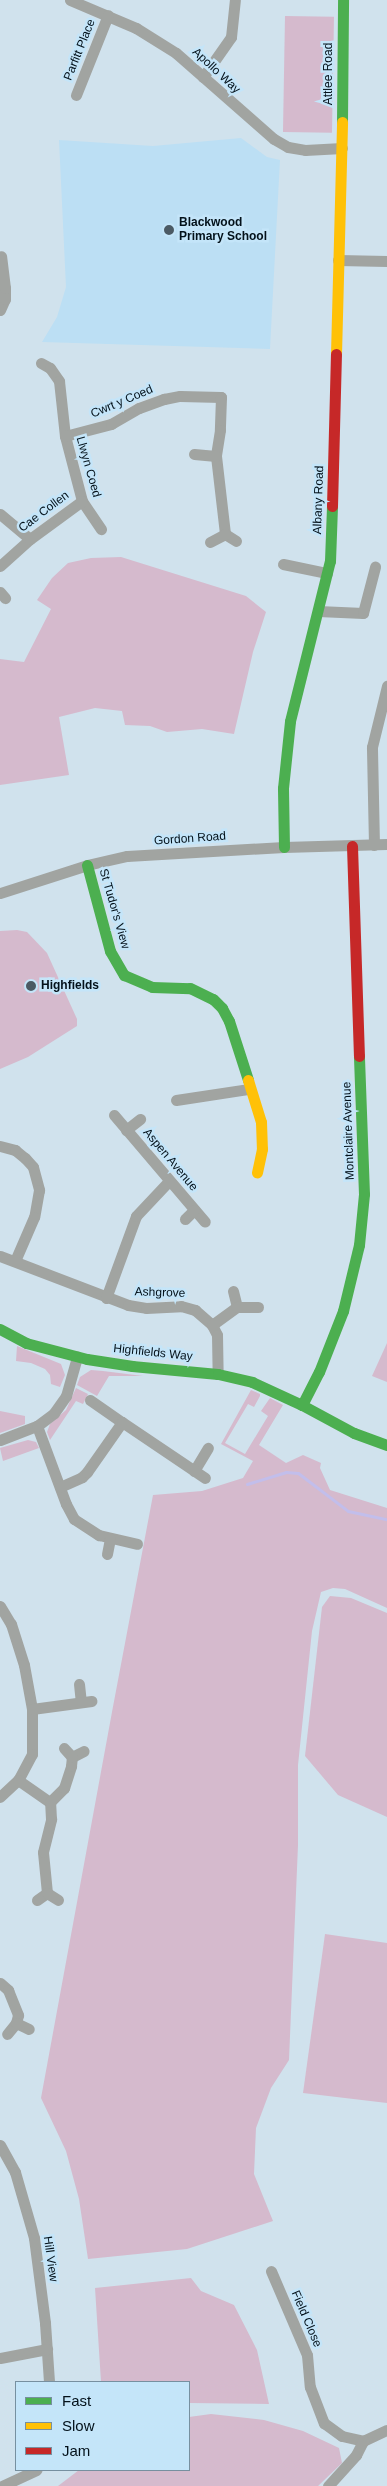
<!DOCTYPE html>
<html>
<head>
<meta charset="utf-8">
<style>
  body { margin:0 }
  #map { position:relative; width:387px; height:2486px; overflow:hidden; background:#d0e2ed; font-family:Arial,sans-serif }
  div>[style] { position:absolute }
  .built>* { inset:0; background:#bcdff4 }
  .green>* { inset:0; background:#d5bacd; transform-origin:0 0 }
  .stream>* { height:3px; margin:-1.5px; padding:0 1.5px; transform-origin:1.5px; border-radius:1.5px; background:#c2beeb }
  .street>* { height:11px; margin:-5.5px; padding:0 5.5px; transform-origin:5.5px; border-radius:5.5px; background:#a1a4a1 }
  .fast>* { height:11px; margin:-5.5px; padding:0 5.5px; transform-origin:5.5px; border-radius:5.5px; background:#4caf50 }
  .slow>* { height:11px; margin:-5.5px; padding:0 5.5px; transform-origin:5.5px; border-radius:5.5px; background:#ffc107 }
  .jam>* { height:11px; margin:-5.5px; padding:0 5.5px; transform-origin:5.5px; border-radius:5.5px; background:#c62828 }
  .dots>* { width:14px; height:14px; translate:-50% -50%; box-sizing:border-box; border:2px solid #c4e5f9; border-radius:50% }
  span { translate:-50% -50%; white-space:nowrap; text-align:center; line-height:1.15; -webkit-text-stroke:5px #c4e5f9; paint-order:stroke }
  .street-label { font-size:12px; color:#03111a }
  .poi-label { font-size:12px; color:#03111a; font-weight:700 }
  .left { translate:0 -50%; text-align:left }
  .legend { position:absolute; left:15px; top:2381px; width:175px; height:90px; box-sizing:border-box; background:#c4e5f9; border:1px solid #7790a0; margin:0; padding:6px 9px; list-style:none; font-size:15px; color:#03111a }
  .legend li { display:flex; align-items:center; gap:10px; height:25px }
  .legend b { width:25px; border:1px solid #7790a0 }
</style>
</head>
<body>
<div id="map">
  <div class="built">
    <i style="clip-path:polygon(241px 138px,267px 157px,280px 160px,270px 349px,42px 342px,57px 317px,66px 287px,59px 140px,153px 146px)"></i>
  </div>
  <div class="green">
    <i style="left:285px;top:16px;width:49px;height:116px;rotate:1deg"></i>
    <i style="clip-path:polygon(121px 557px,246px 596px,266px 612px,253px 652px,234px 734px,202px 729px,167px 732px,150px 726px,125px 725px,122px 711px,95px 708px,59px 717px,69px 775px,0 785px,0 659px,24px 662px,51px 609px,37px 600px,52px 578px,68px 563px,91px 558px)"></i>
    <i style="clip-path:polygon(17px 930px,27px 932px,47px 953px,77px 1019px,77px 1026px,28px 1057px,0 1069px,0 931px)"></i>
    <i style="clip-path:polygon(387px 1343px,387px 1382px,372px 1376px)"></i>
    <i style="clip-path:polygon(17px 1346px,61px 1364px,65px 1375px,60px 1387px,51px 1384px,50px 1375px,45px 1369px,31px 1363px,16px 1361px)"></i>
    <i style="clip-path:polygon(91px 1370px,103px 1371px,143px 1376px,109px 1376px,97px 1396px,77px 1385px,80px 1377px)"></i>
    <i style="clip-path:polygon(76px 1388px,88px 1394px,83px 1404px,76px 1401px,50px 1440px,47px 1432px,50px 1424px,66px 1410px)"></i>
    <i style="clip-path:polygon(251px 1390px,260px 1394px,260px 1396px,254px 1407px,248px 1404px,225px 1443px,245px 1454px,268px 1416px,261px 1411px,270px 1398px,283px 1405px,259px 1445px,286px 1463px,303px 1455px,321px 1463px,320px 1468px,330px 1490px,387px 1508px,387px 1608px,345px 1589px,333px 1588px,321px 1592px,312px 1631px,298px 1765px,298px 1845px,289px 2060px,271px 2088px,256px 2128px,254px 2174px,273px 2221px,187px 2249px,88px 2259px,79px 2199px,66px 2151px,41px 2098px,112px 1712px,153px 1495px,202px 1491px,243px 1478px,253px 1461px,221px 1444px)"></i>
    <i style="clip-path:polygon(0 1411px,25px 1416px,25px 1424px,0 1433px)"></i>
    <i style="clip-path:polygon(28px 1440px,36px 1442px,39px 1448px,3px 1461px,0 1448px)"></i>
    <i style="clip-path:polygon(330px 1596px,351px 1598px,387px 1613px,387px 1817px,338px 1795px,305px 1756px,322px 1607px)"></i>
    <i style="clip-path:polygon(325px 1934px,387px 1943px,387px 2103px,303px 2093px)"></i>
    <i style="clip-path:polygon(191px 2278px,201px 2291px,234px 2305px,257px 2350px,269px 2404px,189px 2403px,189px 2382px,101px 2382px,95px 2288px)"></i>
    <i style="clip-path:polygon(211px 2414px,264px 2420px,303px 2431px,339px 2448px,342px 2463px,318px 2486px,58px 2486px,79px 2470px,189px 2470px,189px 2417px)"></i>
  </div>
  <div class="stream">
    <i style="left:247px;top:1484px;width:41px;rotate:-17.1deg"></i>
    <i style="left:286px;top:1472px;width:12px;rotate:5deg"></i>
    <i style="left:298px;top:1473px;width:63px;rotate:37.2deg"></i>
    <i style="left:348px;top:1511px;width:40px;rotate:12deg"></i>
  </div>
  <div class="street">
    <i style="left:70px;top:0;width:72px;rotate:23deg"></i>
    <i style="left:136px;top:28px;width:47px;rotate:32deg"></i>
    <i style="left:176px;top:53px;width:130px;rotate:41.3deg"></i>
    <i style="left:274px;top:139px;width:16px;rotate:30deg"></i>
    <i style="left:288px;top:147px;width:17px;rotate:10deg"></i>
    <i style="left:305px;top:150px;width:37px;rotate:-3deg"></i>
    <i style="left:203px;top:77px;width:49px;rotate:-55deg"></i>
    <i style="left:231px;top:37px;width:37px;rotate:-84deg"></i>
    <i style="left:76px;top:95px;width:86px;rotate:-68.2deg"></i>
    <i style="left:338px;top:260px;width:49px;rotate:1.2deg"></i>
    <i style="left:0;top:310px;width:12px;rotate:-66deg"></i>
    <i style="left:5px;top:299px;width:11px;rotate:-90deg"></i>
    <i style="left:5px;top:288px;width:32px;rotate:-97deg"></i>
    <i style="left:41px;top:363px;width:10px;rotate:29deg"></i>
    <i style="left:50px;top:368px;width:16px;rotate:55deg"></i>
    <i style="left:59px;top:381px;width:55px;rotate:83.8deg"></i>
    <i style="left:65px;top:436px;width:67px;rotate:75.3deg"></i>
    <i style="left:82px;top:501px;width:34px;rotate:56deg"></i>
    <i style="left:65px;top:436px;width:48px;rotate:-14.6deg"></i>
    <i style="left:111px;top:424px;width:32px;rotate:-30deg"></i>
    <i style="left:139px;top:408px;width:27px;rotate:-20deg"></i>
    <i style="left:164px;top:399px;width:16px;rotate:-11deg"></i>
    <i style="left:180px;top:396px;width:41px;rotate:1.4deg"></i>
    <i style="left:221px;top:397px;width:33px;rotate:92deg"></i>
    <i style="left:220px;top:430px;width:26px;rotate:99deg"></i>
    <i style="left:216px;top:456px;width:79px;rotate:83.4deg"></i>
    <i style="left:225px;top:534px;width:13px;rotate:32deg"></i>
    <i style="left:194px;top:454px;width:22px;rotate:5deg"></i>
    <i style="left:0;top:514px;width:39px;rotate:40deg"></i>
    <i style="left:210px;top:542px;width:17px;rotate:-28deg"></i>
    <i style="left:283px;top:564px;width:45px;rotate:11.6deg"></i>
    <i style="left:0;top:566px;width:40px;rotate:-42deg"></i>
    <i style="left:30px;top:539px;width:64px;rotate:-36.2deg"></i>
    <i style="left:0;top:592px;width:8px;rotate:50deg"></i>
    <i style="left:318px;top:611px;width:45px;rotate:2.5deg"></i>
    <i style="left:363px;top:613px;width:48px;rotate:-75.4deg"></i>
    <i style="left:374px;top:845px;width:98px;rotate:-91.2deg"></i>
    <i style="left:372px;top:747px;width:63px;rotate:-76.2deg"></i>
    <i style="left:0;top:893px;width:91px;rotate:-17.8deg"></i>
    <i style="left:87px;top:865px;width:41px;rotate:-12.7deg"></i>
    <i style="left:127px;top:856px;width:157px;rotate:-3.3deg"></i>
    <i style="left:284px;top:847px;width:103px;rotate:-1.7deg"></i>
    <i style="left:176px;top:1100px;width:74px;rotate:-8.6deg"></i>
    <i style="left:114px;top:1115px;width:140px;rotate:49.6deg"></i>
    <i style="left:126px;top:1130px;width:18px;rotate:-38deg"></i>
    <i style="left:0;top:1146px;width:16px;rotate:15deg"></i>
    <i style="left:15px;top:1150px;width:13px;rotate:39deg"></i>
    <i style="left:25px;top:1158px;width:12px;rotate:48deg"></i>
    <i style="left:33px;top:1167px;width:24px;rotate:75deg"></i>
    <i style="left:39px;top:1190px;width:27px;rotate:100deg"></i>
    <i style="left:34px;top:1217px;width:48px;rotate:113.4deg"></i>
    <i style="left:185px;top:1219px;width:13px;rotate:-45deg"></i>
    <i style="left:0;top:1256px;width:137px;rotate:20.9deg"></i>
    <i style="left:128px;top:1305px;width:18px;rotate:9deg"></i>
    <i style="left:146px;top:1308px;width:35px;rotate:-3deg"></i>
    <i style="left:181px;top:1306px;width:15px;rotate:16deg"></i>
    <i style="left:195px;top:1310px;width:23px;rotate:41deg"></i>
    <i style="left:212px;top:1325px;width:11px;rotate:63deg"></i>
    <i style="left:217px;top:1335px;width:39px;rotate:89deg"></i>
    <i style="left:233px;top:1291px;width:16px;rotate:76deg"></i>
    <i style="left:106px;top:1298px;width:87px;rotate:-69.9deg"></i>
    <i style="left:136px;top:1216px;width:47px;rotate:-46.7deg"></i>
    <i style="left:212px;top:1325px;width:31px;rotate:-36deg"></i>
    <i style="left:237px;top:1307px;width:21px"></i>
    <i style="left:90px;top:1400px;width:39px;rotate:35deg"></i>
    <i style="left:37px;top:1426px;width:83px;rotate:69.6deg"></i>
    <i style="left:66px;top:1504px;width:17px;rotate:62deg"></i>
    <i style="left:74px;top:1519px;width:30px;rotate:33deg"></i>
    <i style="left:99px;top:1535px;width:39px;rotate:13deg"></i>
    <i style="left:0;top:1440px;width:40px;rotate:-21deg"></i>
    <i style="left:37px;top:1426px;width:21px;rotate:-37deg"></i>
    <i style="left:54px;top:1413px;width:21px;rotate:-55deg"></i>
    <i style="left:66px;top:1396px;width:41px;rotate:-74.2deg"></i>
    <i style="left:194px;top:1471px;width:27px;rotate:-59deg"></i>
    <i style="left:60px;top:1487px;width:24px;rotate:-24deg"></i>
    <i style="left:82px;top:1477px;width:7px;rotate:-45deg"></i>
    <i style="left:87px;top:1472px;width:61px;rotate:-55deg"></i>
    <i style="left:122px;top:1422px;width:100px;rotate:34deg"></i>
    <i style="left:107px;top:1554px;width:16px;rotate:-79deg"></i>
    <i style="left:0;top:1606px;width:21px;rotate:59deg"></i>
    <i style="left:11px;top:1624px;width:43px;rotate:72.4deg"></i>
    <i style="left:24px;top:1665px;width:45px;rotate:79.7deg"></i>
    <i style="left:32px;top:1709px;width:45px;rotate:90deg"></i>
    <i style="left:32px;top:1754px;width:30px;rotate:118deg"></i>
    <i style="left:18px;top:1780px;width:25px;rotate:137deg"></i>
    <i style="left:79px;top:1684px;width:18px;rotate:84deg"></i>
    <i style="left:32px;top:1709px;width:60px;rotate:-7.7deg"></i>
    <i style="left:72px;top:1757px;width:13px;rotate:-27deg"></i>
    <i style="left:18px;top:1780px;width:39px;rotate:35deg"></i>
    <i style="left:47px;top:1893px;width:41px;rotate:-95.6deg"></i>
    <i style="left:43px;top:1852px;width:34px;rotate:-76deg"></i>
    <i style="left:51px;top:1819px;width:17px;rotate:-93deg"></i>
    <i style="left:50px;top:1802px;width:20px;rotate:-45deg"></i>
    <i style="left:64px;top:1788px;width:23px;rotate:-72deg"></i>
    <i style="left:71px;top:1766px;width:9px;rotate:-84deg"></i>
    <i style="left:72px;top:1757px;width:12px;rotate:-132deg"></i>
    <i style="left:37px;top:1900px;width:12px;rotate:-35deg"></i>
    <i style="left:47px;top:1893px;width:13px;rotate:32deg"></i>
    <i style="left:0;top:1983px;width:11px;rotate:41deg"></i>
    <i style="left:8px;top:1990px;width:27px;rotate:68deg"></i>
    <i style="left:18px;top:2015px;width:8px;rotate:104deg"></i>
    <i style="left:16px;top:2023px;width:14px;rotate:129deg"></i>
    <i style="left:16px;top:2023px;width:14px;rotate:25deg"></i>
    <i style="left:0;top:2145px;width:31px;rotate:61deg"></i>
    <i style="left:15px;top:2172px;width:69px;rotate:73.9deg"></i>
    <i style="left:34px;top:2238px;width:86px;rotate:82.6deg"></i>
    <i style="left:45px;top:2323px;width:59px;rotate:86.1deg"></i>
    <i style="left:271px;top:2271px;width:91px;rotate:66.8deg"></i>
    <i style="left:307px;top:2355px;width:32px;rotate:85deg"></i>
    <i style="left:310px;top:2387px;width:39px;rotate:69deg"></i>
    <i style="left:324px;top:2423px;width:22px;rotate:36deg"></i>
    <i style="left:342px;top:2436px;width:22px;rotate:13deg"></i>
    <i style="left:0;top:2358px;width:48px;rotate:-10.8deg"></i>
    <i style="left:363px;top:2441px;width:26px;rotate:-25deg"></i>
    <i style="left:2px;top:2486px;width:38px;rotate:-25deg"></i>
    <i style="left:328px;top:2486px;width:42px;rotate:-47.9deg"></i>
    <i style="left:356px;top:2455px;width:16px;rotate:-63deg"></i>
  </div>
  <div class="fast">
    <i style="left:342px;top:122px;width:122px;rotate:-89.5deg"></i>
    <i style="left:284px;top:847px;width:59px;rotate:-91deg"></i>
    <i style="left:283px;top:788px;width:67px;rotate:-84deg"></i>
    <i style="left:290px;top:721px;width:165px;rotate:-76deg"></i>
    <i style="left:330px;top:561px;width:55px;rotate:-87.9deg"></i>
    <i style="left:87px;top:865px;width:89px;rotate:75deg"></i>
    <i style="left:110px;top:951px;width:28px;rotate:60deg"></i>
    <i style="left:124px;top:975px;width:30px;rotate:23deg"></i>
    <i style="left:152px;top:987px;width:38px;rotate:2deg"></i>
    <i style="left:190px;top:988px;width:25px;rotate:26deg"></i>
    <i style="left:213px;top:999px;width:13px;rotate:45deg"></i>
    <i style="left:222px;top:1008px;width:15px;rotate:62deg"></i>
    <i style="left:229px;top:1021px;width:62px;rotate:72.1deg"></i>
    <i style="left:0;top:1329px;width:30px;rotate:28deg"></i>
    <i style="left:26px;top:1343px;width:63px;rotate:14.7deg"></i>
    <i style="left:87px;top:1359px;width:46px;rotate:8.8deg"></i>
    <i style="left:132px;top:1366px;width:86px;rotate:5.3deg"></i>
    <i style="left:218px;top:1374px;width:35px;rotate:13deg"></i>
    <i style="left:252px;top:1382px;width:55px;rotate:24.7deg"></i>
    <i style="left:302px;top:1405px;width:59px;rotate:28.3deg"></i>
    <i style="left:354px;top:1433px;width:35px;rotate:20deg"></i>
    <i style="left:302px;top:1405px;width:37px;rotate:-63deg"></i>
    <i style="left:319px;top:1372px;width:66px;rotate:-68.5deg"></i>
    <i style="left:343px;top:1311px;width:68px;rotate:-76.4deg"></i>
    <i style="left:359px;top:1245px;width:51px;rotate:-84.4deg"></i>
    <i style="left:364px;top:1194px;width:138px;rotate:-92.1deg"></i>
  </div>
  <div class="slow">
    <i style="left:336px;top:354px;width:232px;rotate:-88.5deg"></i>
    <i style="left:248px;top:1080px;width:44px;rotate:72.8deg"></i>
    <i style="left:261px;top:1122px;width:27px;rotate:88deg"></i>
    <i style="left:262px;top:1149px;width:24px;rotate:102deg"></i>
  </div>
  <div class="jam">
    <i style="left:332px;top:506px;width:152px;rotate:-88.5deg"></i>
    <i style="left:352px;top:846px;width:210px;rotate:88.1deg"></i>
  </div>
  <div class="dots">
    <i style="left:169px;top:230px;background:#4b5a64"></i>
    <i style="left:31px;top:986px;background:#4b5a64"></i>
  </div>
  <div class="street-label">
    <span style="left:80px;top:50px;rotate:-68deg">Parfitt Place</span>
    <span style="left:216px;top:71px;rotate:43deg">Apollo Way</span>
    <span style="left:329px;top:74px;rotate:-90deg">Attlee Road</span>
    <span style="left:122px;top:402px;rotate:-23deg">Cwrt y Coed</span>
    <span style="left:88px;top:467px;rotate:74deg">Llwyn Coed</span>
    <span style="left:319px;top:500px;rotate:-88deg">Albany Road</span>
    <span style="left:44px;top:512px;rotate:-37deg">Cae Collen</span>
    <span style="left:190px;top:839px;rotate:-4deg">Gordon Road</span>
    <span style="left:114px;top:909px;rotate:74deg">St Tudor's View</span>
    <span style="left:349px;top:1131px;rotate:-92deg">Montclaire Avenue</span>
    <span style="left:170px;top:1160px;rotate:50deg">Aspen Avenue</span>
    <span style="left:160px;top:1293px;rotate:2deg">Ashgrove</span>
    <span style="left:153px;top:1353px;rotate:6deg">Highfields Way</span>
    <span style="left:50px;top:2259px;rotate:82deg">Hill View</span>
    <span style="left:306px;top:2319px;rotate:67deg">Field Close</span>
  </div>
  <div class="poi-label">
    <span class="left" style="left:179px;top:230px">Blackwood<br>Primary School</span>
    <span class="left" style="left:41px;top:986px">Highfields</span>
  </div>
  <ul class="legend">
  <li><b style="height:6px;background:#4caf50"></b>Fast</li>
  <li><b style="height:6px;background:#ffc107"></b>Slow</li>
  <li><b style="height:6px;background:#c62828"></b>Jam</li>
  </ul>
</div>
</body>
</html>
